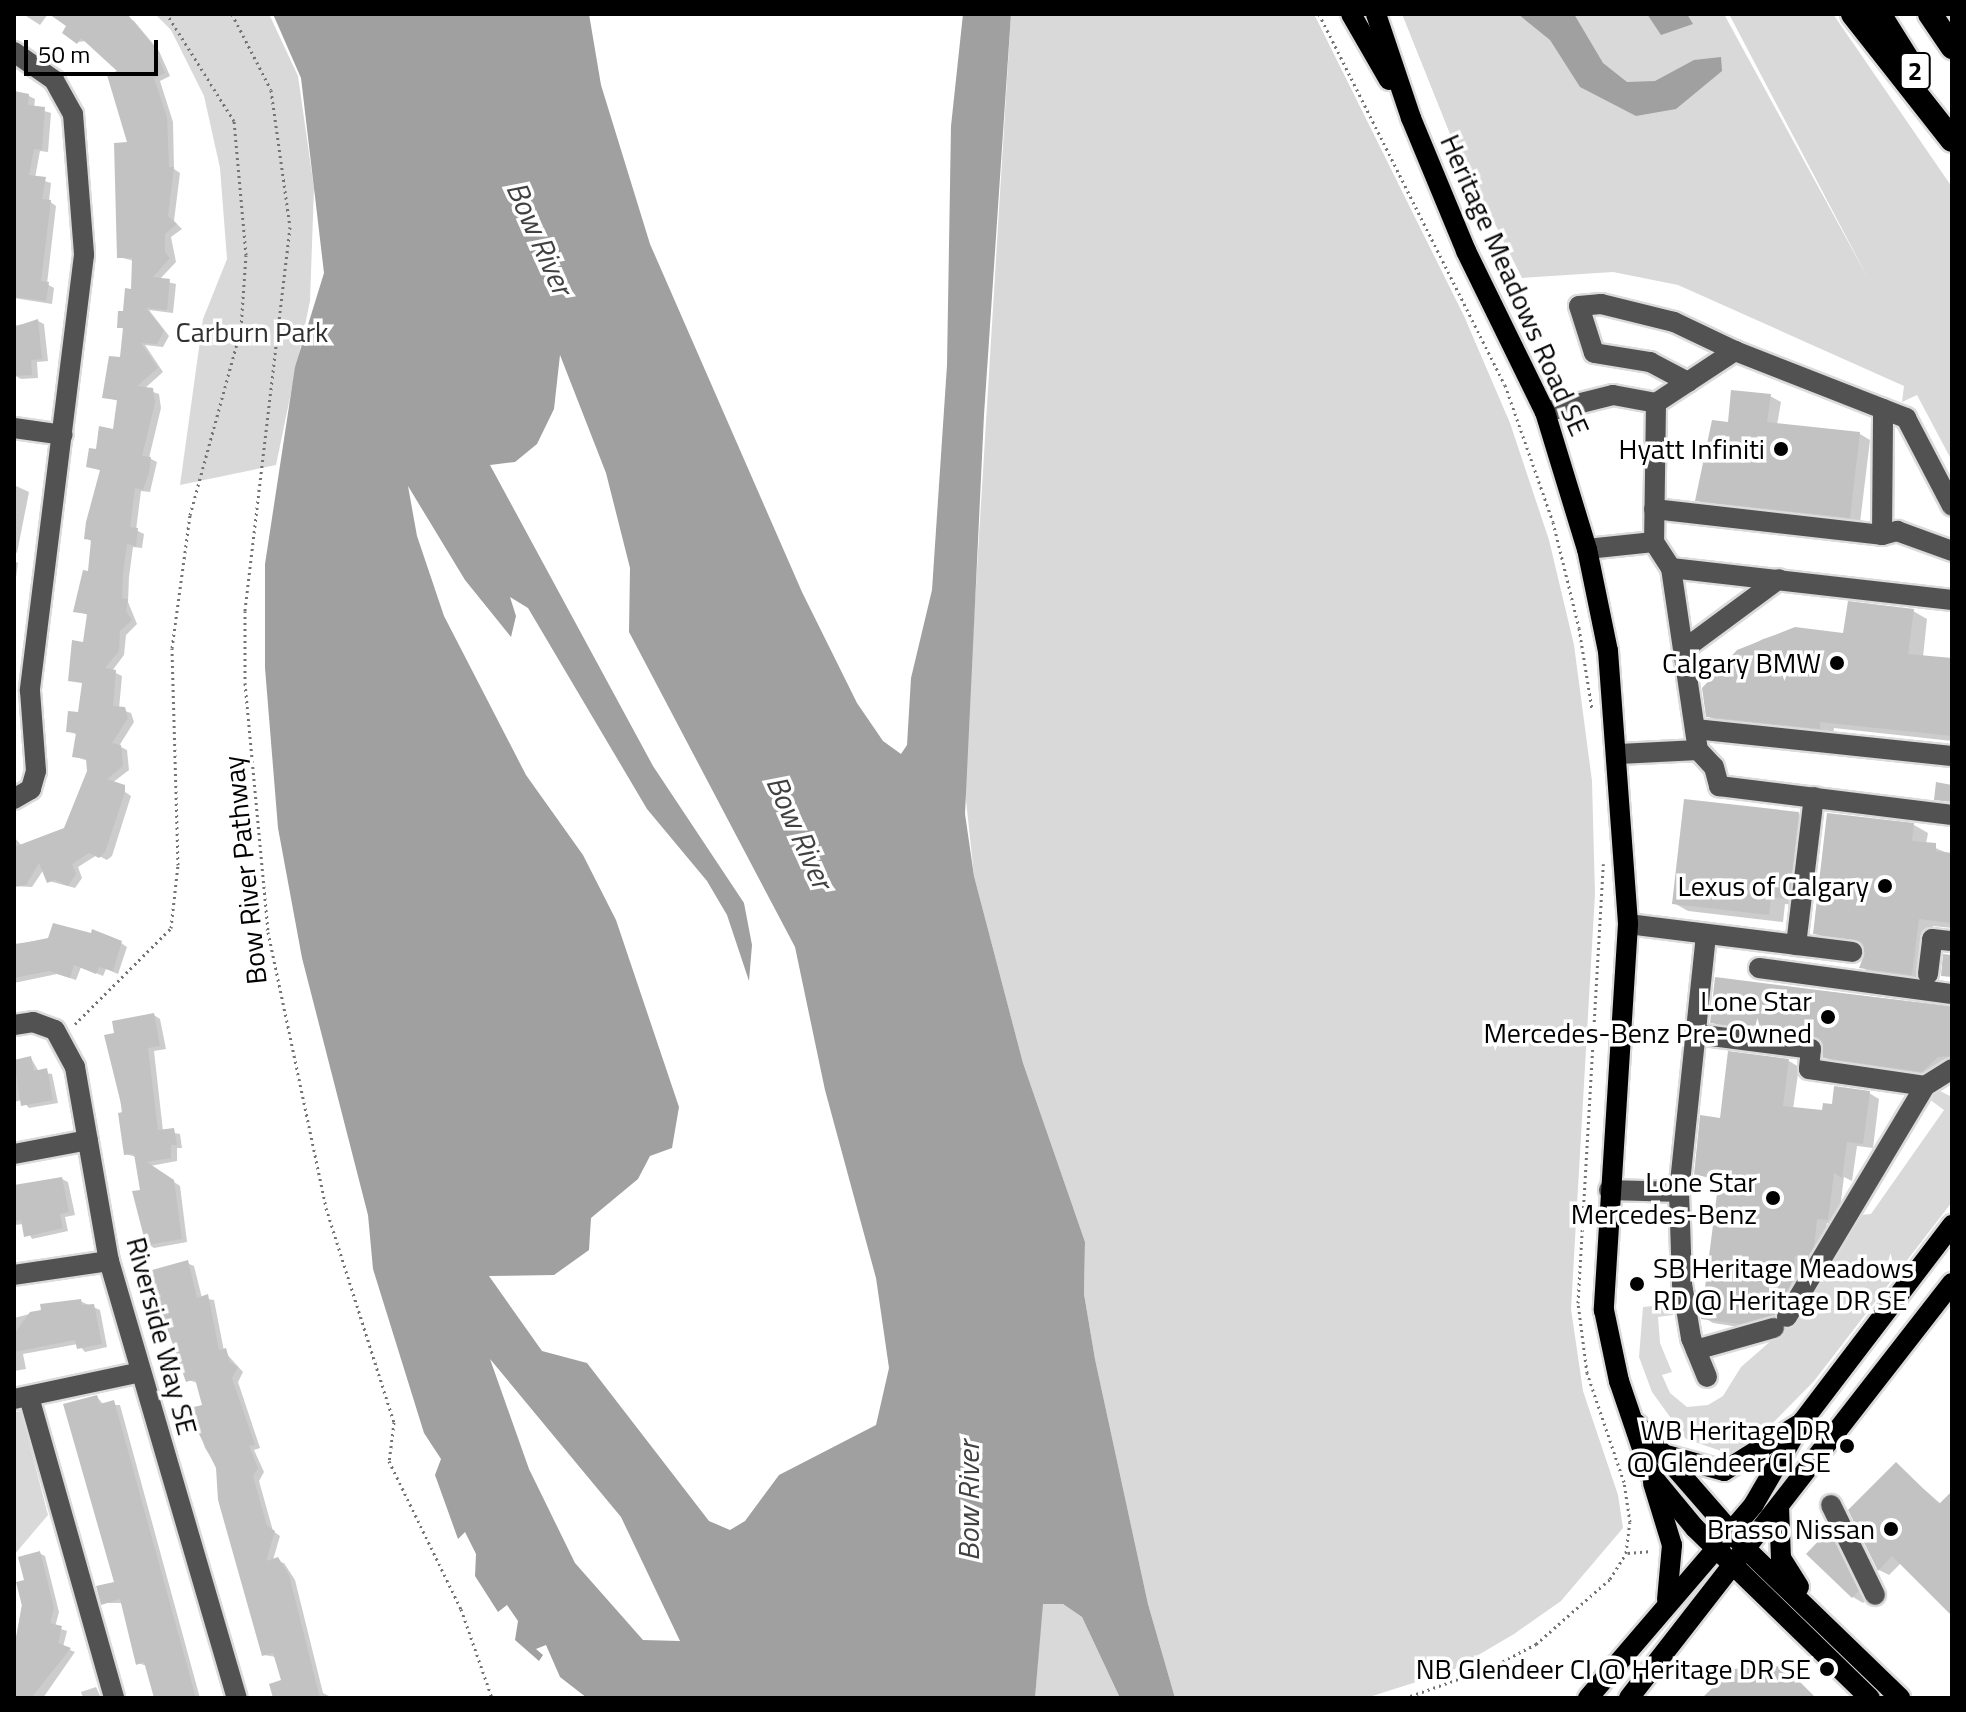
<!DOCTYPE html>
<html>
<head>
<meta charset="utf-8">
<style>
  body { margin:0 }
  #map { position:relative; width:1966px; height:1712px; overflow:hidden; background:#fff; font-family:"Titillium Web",sans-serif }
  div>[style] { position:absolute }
  .green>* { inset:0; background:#d9d9d9 }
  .water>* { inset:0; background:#a0a0a0 }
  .shadow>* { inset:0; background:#0003 }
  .building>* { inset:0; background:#c2c2c2 }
  .path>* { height:3px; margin-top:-1.5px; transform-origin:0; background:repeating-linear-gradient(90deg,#747474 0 2px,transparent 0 6px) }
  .roads { filter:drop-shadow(2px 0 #dbdbdb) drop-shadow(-2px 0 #dbdbdb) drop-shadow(0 2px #dbdbdb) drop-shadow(0 -2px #dbdbdb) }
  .minor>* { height:20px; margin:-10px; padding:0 10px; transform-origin:10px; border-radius:10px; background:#525252 }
  .major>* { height:20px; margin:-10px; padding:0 10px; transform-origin:10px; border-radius:10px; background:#000 }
  .highway>* { height:24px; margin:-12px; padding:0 12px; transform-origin:12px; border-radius:12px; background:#000 }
  .dots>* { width:22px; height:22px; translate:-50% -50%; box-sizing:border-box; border:4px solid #fff; border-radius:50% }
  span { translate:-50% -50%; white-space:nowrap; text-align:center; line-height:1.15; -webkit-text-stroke:7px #fff; paint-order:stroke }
  .shield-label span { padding:2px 6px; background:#fff; border:2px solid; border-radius:6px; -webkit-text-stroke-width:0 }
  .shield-label { font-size:26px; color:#000; font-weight:700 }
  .street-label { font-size:28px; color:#000 }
  .park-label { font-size:28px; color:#303030 }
  .poi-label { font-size:28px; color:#000 }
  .right { translate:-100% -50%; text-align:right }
  .left { translate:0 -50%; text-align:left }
  .water-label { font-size:30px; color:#414141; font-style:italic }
  .frame { position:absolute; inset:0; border:16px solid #000; pointer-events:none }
  .scale { position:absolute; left:24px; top:40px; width:134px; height:36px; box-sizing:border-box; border:4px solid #000; border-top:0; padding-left:10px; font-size:24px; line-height:28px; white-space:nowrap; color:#000; -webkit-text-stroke:6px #fff; paint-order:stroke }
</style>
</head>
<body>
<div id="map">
  <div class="green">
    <i style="clip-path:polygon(155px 14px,269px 14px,298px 76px,314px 188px,310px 301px,276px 465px,180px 485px,203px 319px,227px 259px,220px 168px,204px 96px,171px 30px)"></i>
    <i style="clip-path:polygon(1011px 14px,1314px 14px,1464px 316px,1510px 423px,1549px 540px,1574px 645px,1592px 781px,1595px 894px,1571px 1309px,1583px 1391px,1618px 1495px,1623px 1528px,1561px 1601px,1514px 1634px,1451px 1671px,1366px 1698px,1175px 1698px,1148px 1604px,1095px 1359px,1084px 1294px,1085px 1242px,1023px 1063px,974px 876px,964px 781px)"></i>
    <i style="clip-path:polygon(1402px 14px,1724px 14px,1869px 280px,1729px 14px,1833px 14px,1952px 187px,1952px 461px,1917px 395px,1902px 402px,1904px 386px,1678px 285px,1613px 272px,1522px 278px,1450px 134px)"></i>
    <i style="clip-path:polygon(1936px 1089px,1952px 1097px,1952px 1202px,1814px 1381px,1770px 1426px,1730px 1454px,1686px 1439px,1652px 1392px,1639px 1357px,1643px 1307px,1673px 1304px,1673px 1315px,1658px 1317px,1660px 1343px,1672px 1372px,1662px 1375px,1670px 1393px,1687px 1407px,1708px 1405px,1723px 1396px,1741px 1367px,1773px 1339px,1859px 1215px,1871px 1214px,1944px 1110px,1929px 1099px)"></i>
    <i style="clip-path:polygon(21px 1411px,48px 1515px,14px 1555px,14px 1412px)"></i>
    <i style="clip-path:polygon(1042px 1604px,1063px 1604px,1082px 1617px,1120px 1698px,1035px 1698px)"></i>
  </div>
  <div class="water">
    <i style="clip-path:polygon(evenodd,273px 14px,589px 14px,601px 85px,650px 244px,802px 592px,857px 703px,883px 741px,901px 754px,907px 745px,911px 678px,932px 590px,947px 365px,951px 126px,963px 14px,1011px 14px,984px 415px,965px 814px,974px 876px,1023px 1063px,1085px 1242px,1084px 1294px,1095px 1359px,1148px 1604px,1175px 1698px,1120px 1698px,1082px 1617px,1063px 1604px,1043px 1604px,1035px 1698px,587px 1698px,560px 1677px,546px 1645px,536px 1649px,543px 1655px,539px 1661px,515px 1640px,518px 1621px,507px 1605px,498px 1612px,475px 1576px,476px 1554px,465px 1532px,458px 1539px,435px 1475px,441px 1459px,424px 1433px,373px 1269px,368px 1215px,302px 958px,278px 828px,265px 668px,265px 564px,295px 367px,324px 273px,301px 78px,273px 14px,560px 355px,606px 473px,630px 568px,629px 632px,795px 947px,825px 1090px,876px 1278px,889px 1368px,876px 1425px,779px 1475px,745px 1521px,730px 1530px,709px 1521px,587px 1363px,542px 1351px,489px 1276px,554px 1275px,589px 1250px,591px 1218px,638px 1179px,650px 1156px,672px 1148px,679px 1107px,616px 920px,583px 855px,526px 775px,444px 616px,417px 536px,408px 486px,465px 580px,511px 637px,516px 616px,510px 597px,528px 608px,647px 809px,707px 881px,727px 915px,749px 981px,752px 945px,744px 903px,653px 766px,490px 465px,515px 462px,537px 444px,554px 409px,560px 355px,273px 14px,490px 1359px,621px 1517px,680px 1641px,643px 1640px,575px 1563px,529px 1469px,490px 1359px)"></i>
    <i style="clip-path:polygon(1518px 14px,1574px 14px,1603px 63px,1627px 82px,1655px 81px,1694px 60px,1721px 57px,1722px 71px,1676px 109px,1636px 116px,1580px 87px,1550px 40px)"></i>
    <i style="clip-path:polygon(1647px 14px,1687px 14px,1693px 24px,1661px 35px)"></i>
  </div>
  <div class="shadow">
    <i style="clip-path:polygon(23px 14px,48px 14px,40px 25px)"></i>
    <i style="clip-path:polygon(52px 14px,120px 14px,134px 21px,159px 51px,170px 76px,160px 81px,173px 122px,174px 169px,180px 173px,174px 221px,182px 229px,171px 237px,176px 262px,159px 280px,176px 284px,173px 313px,149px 310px,169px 336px,163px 347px,145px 345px,163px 372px,144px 389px,159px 394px,161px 408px,149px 458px,157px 462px,150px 492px,141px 491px,136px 530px,144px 534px,142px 548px,133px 547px,129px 577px,128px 602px,137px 624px,126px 635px,124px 655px,112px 671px,122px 676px,119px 709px,131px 713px,134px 722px,119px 746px,127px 750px,129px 770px,112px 783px,131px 796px,112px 856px,107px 860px,97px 855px,78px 867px,82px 878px,75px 888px,49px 881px,44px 869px,32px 887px,14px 886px,14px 837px,22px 846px,65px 830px,89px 771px,88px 761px,74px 756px,78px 735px,68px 731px,80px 714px,89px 615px,75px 611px,89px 573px,93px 542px,86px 538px,102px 471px,89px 466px,114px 431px,119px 401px,104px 397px,122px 359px,125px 330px,119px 326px,133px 291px,134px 261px,119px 257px,130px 144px,121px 71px,87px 41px,78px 42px,69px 26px)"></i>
    <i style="clip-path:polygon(14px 95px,29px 96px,35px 99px,34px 108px,51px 113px,48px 152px,40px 151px,35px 178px,51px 183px,49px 201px,56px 206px,47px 284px,54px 288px,52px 304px,14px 298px)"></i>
    <i style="clip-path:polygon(38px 321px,44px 324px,48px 361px,37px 362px,38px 378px,21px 379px,14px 375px,14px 326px)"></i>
    <i style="clip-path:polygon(1770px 396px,1781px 402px,1777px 425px,1860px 434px,1870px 440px,1860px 523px,1707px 505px,1697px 500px,1730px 424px)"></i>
    <i style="clip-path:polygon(14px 485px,29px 492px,17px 553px,14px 551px)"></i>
    <i style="clip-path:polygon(14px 561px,18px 563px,14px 592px)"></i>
    <i style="clip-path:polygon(1913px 611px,1927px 619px,1923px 657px,1952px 660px,1952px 741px,1834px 728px,1833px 736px,1722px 724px,1708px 716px,1738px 652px,1763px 639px,1795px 629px,1845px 635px)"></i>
    <i style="clip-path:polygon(1798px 814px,1812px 822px,1802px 906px,1785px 904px,1783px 922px,1688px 911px,1674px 903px)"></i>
    <i style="clip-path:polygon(1829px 815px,1914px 825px,1928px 833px,1926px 844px,1952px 855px,1952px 928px,1933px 926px,1926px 978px,1875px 975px,1861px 967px,1864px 947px,1829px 941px,1815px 933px)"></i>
    <i style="clip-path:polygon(50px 939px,121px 943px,127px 947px,118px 974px,106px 969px,103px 976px,81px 967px,76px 980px,57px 974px,14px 983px,14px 944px)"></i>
    <i style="clip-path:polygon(1716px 979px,1952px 1006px,1952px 1061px,1933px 1077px,1836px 1063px,1825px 1057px,1823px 1041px,1722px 1028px,1712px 1022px)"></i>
    <i style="clip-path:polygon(154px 1015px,160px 1019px,166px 1049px,154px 1051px,163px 1131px,180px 1134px,182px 1148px,177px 1148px,177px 1161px,150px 1166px,180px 1186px,187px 1242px,154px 1248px,148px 1244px,136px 1157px,126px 1154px,118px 1077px)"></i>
    <i style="clip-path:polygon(31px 1058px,39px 1072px,52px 1074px,58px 1103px,29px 1108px,22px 1100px,14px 1102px,14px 1063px)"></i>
    <i style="clip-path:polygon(1789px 1061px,1799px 1067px,1793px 1109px,1824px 1113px,1869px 1093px,1879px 1099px,1873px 1148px,1857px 1146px,1852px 1181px,1844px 1177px,1838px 1224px,1827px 1223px,1818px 1263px,1805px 1261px,1801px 1291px,1785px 1320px,1752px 1329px,1713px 1323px,1703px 1317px,1720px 1182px,1696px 1174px,1721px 1120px)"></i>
    <i style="clip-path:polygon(62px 1179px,68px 1182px,75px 1215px,65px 1217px,68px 1231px,32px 1239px,24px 1224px,14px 1225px,14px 1187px)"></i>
    <i style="clip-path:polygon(187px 1263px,194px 1266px,202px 1298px,214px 1300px,224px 1351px,243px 1372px,238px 1382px,260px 1448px,254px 1450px,264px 1472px,259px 1481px,273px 1531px,280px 1536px,273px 1560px,284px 1563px,295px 1580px,323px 1693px,333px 1698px,275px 1698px,283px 1682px,276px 1657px,264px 1655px,218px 1468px,205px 1448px,193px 1410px,205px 1406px,198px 1383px,188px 1380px)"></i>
    <i style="clip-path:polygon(80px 1301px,100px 1310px,107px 1347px,85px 1352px,78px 1344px,23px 1354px,26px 1369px,14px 1371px,14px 1318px)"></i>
    <i style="clip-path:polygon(97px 1397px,104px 1405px,120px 1405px,200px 1698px,156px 1698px,147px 1666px,138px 1663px,123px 1603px,103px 1603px,116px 1583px)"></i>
    <i style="clip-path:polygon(1896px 1465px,1941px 1504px,1952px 1494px,1952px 1612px,1901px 1563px,1889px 1575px,1879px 1570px,1850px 1511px)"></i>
    <i style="clip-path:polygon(1829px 1532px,1839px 1538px,1868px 1598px,1863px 1603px,1853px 1597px)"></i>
    <i style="clip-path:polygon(39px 1553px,45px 1556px,59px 1612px,55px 1627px,67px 1631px,63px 1647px,75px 1652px,43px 1698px,15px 1698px,14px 1648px,26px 1582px)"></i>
    <i style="clip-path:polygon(96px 1687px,101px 1698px,83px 1698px,81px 1692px)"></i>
  </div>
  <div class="building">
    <i style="clip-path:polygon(49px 14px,128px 15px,153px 45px,165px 73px,154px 78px,167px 117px,169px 167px,174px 167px,168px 216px,177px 224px,165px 234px,165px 252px,170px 258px,153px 277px,170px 279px,167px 310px,146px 308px,164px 331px,157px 344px,141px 343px,158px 368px,137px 386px,153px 388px,155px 403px,142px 456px,151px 457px,149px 472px,143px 490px,135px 488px,130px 527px,138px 528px,136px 546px,127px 544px,123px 573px,122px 598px,128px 599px,126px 611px,132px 620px,120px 631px,119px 651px,105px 668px,116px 670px,113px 706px,125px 707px,128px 718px,112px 743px,121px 745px,123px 766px,107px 779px,125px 785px,125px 792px,105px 852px,99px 858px,89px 853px,72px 864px,76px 874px,68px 886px,55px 880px,47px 883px,39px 863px,26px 885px,14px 887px,14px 847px,64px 828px,87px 771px,86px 759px,72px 757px,76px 733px,66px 732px,68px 711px,78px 712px,82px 683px,68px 681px,72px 640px,83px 642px,87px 614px,73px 612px,83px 570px,88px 571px,91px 540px,84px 539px,86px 522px,100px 470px,86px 467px,89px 448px,96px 449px,99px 426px,113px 429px,117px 400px,102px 398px,109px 356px,120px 357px,123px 328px,117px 328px,118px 311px,123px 311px,125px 288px,131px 289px,132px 258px,117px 258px,114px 143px,127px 142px,107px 75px,117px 71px,81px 38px,77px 44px,62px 33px,66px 26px)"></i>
    <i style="clip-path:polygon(14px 91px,29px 94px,28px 105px,45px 107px,42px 150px,34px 149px,29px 175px,46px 177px,42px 199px,51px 200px,41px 281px,49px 282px,46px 301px,14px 297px)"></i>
    <i style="clip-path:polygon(38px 319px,42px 359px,31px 360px,32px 375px,14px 376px,14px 327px)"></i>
    <i style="clip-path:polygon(1731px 390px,1771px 394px,1767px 422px,1860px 432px,1850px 518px,1695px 501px,1712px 420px,1728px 422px)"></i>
    <i style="clip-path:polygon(1848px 601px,1914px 609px,1908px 654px,1952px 658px,1952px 736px,1820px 722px,1820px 729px,1706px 717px,1702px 688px,1737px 650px,1795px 627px,1843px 633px)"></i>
    <i style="clip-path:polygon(1936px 782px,1952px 785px,1952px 802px,1934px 800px)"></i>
    <i style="clip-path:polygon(1684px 799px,1799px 812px,1789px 899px,1771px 897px,1769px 915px,1672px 904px)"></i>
    <i style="clip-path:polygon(1827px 813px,1914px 823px,1912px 841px,1936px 843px,1936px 851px,1952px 853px,1952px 923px,1919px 919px,1912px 975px,1859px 968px,1865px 953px,1859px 941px,1813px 934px)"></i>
    <i style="clip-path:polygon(53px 923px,91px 933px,92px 929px,122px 941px,113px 971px,99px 967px,96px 974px,74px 965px,70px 978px,49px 971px,14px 978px,14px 945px,48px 938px)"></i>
    <i style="clip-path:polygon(1943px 954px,1952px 955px,1952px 977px,1941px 976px)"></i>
    <i style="clip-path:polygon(1715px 977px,1952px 1007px,1952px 1056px,1938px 1057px,1922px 1072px,1823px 1058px,1822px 1043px,1813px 1036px,1710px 1023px)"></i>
    <i style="clip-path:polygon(154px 1013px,160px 1046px,148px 1048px,158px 1130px,174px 1128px,177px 1145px,171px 1145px,171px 1158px,147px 1162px,174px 1180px,182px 1239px,146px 1245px,132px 1191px,140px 1190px,134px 1154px,124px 1155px,118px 1113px,123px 1112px,104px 1035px,114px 1033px,112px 1021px)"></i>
    <i style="clip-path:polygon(1728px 1051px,1789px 1059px,1783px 1106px,1822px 1110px,1823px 1103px,1832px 1104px,1834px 1086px,1870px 1091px,1863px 1144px,1847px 1142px,1842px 1178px,1834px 1173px,1828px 1220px,1817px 1219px,1814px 1247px,1807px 1258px,1795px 1256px,1791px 1285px,1774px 1315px,1741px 1324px,1701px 1319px,1719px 1178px,1694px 1175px,1700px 1115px,1720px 1118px)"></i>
    <i style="clip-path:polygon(31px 1056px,34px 1071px,47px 1068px,53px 1100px,21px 1106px,14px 1060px)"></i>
    <i style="clip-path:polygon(62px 1177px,69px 1212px,60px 1214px,63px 1228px,24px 1237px,21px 1220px,14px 1221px,14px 1185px)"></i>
    <i style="clip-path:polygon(188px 1260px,197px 1298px,208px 1294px,219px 1350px,226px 1348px,230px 1362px,238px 1367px,232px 1378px,255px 1445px,249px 1446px,258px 1468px,253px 1476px,267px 1526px,275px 1531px,266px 1561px,278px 1557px,289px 1575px,320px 1698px,273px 1698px,269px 1684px,281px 1680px,273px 1653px,262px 1656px,218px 1500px,216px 1468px,196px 1428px,190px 1408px,202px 1405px,195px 1379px,186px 1382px,159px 1305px,152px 1270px)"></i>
    <i style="clip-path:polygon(81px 1299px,82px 1305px,94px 1304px,102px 1344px,77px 1349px,75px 1340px,14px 1352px,14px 1334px,30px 1312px,41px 1310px,40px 1304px)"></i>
    <i style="clip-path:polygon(97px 1395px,100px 1404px,114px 1400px,196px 1698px,154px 1698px,144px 1662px,136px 1665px,120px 1599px,101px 1605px,96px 1586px,114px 1582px,63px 1404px)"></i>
    <i style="clip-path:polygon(1896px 1462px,1939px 1504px,1952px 1491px,1952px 1616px,1892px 1556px,1878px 1571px,1848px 1510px)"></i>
    <i style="clip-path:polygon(1829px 1530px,1859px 1591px,1852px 1598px,1806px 1554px)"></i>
    <i style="clip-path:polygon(40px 1551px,54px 1608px,50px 1623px,62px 1626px,58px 1643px,71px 1648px,31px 1698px,14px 1698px,14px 1650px,22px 1606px,16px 1582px,24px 1580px,18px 1557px)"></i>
    <i style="clip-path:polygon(1784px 1666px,1816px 1698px,1702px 1698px,1732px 1669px)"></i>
  </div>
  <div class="path">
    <i style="left:232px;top:14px;width:85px;rotate:62.8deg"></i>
    <i style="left:271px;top:90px;width:138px;rotate:82.1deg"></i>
    <i style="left:290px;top:227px;width:387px;rotate:96.7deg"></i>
    <i style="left:245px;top:611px;width:72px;rotate:90deg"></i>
    <i style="left:245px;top:683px;width:250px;rotate:84.7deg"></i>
    <i style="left:268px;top:932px;width:282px;rotate:78.1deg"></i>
    <i style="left:326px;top:1208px;width:225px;rotate:72.4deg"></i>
    <i style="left:394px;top:1422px;width:39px;rotate:97deg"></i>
    <i style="left:389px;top:1461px;width:165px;rotate:64.1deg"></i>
    <i style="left:461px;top:1609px;width:94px;rotate:70.8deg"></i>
    <i style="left:1319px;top:14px;width:415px;rotate:63.4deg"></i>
    <i style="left:1505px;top:385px;width:145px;rotate:70.7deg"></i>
    <i style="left:1553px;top:522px;width:109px;rotate:76.2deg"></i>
    <i style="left:1579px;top:628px;width:82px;rotate:80.9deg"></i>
    <i style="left:75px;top:1024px;width:136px;rotate:-45deg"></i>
    <i style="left:171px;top:928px;width:63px;rotate:-83.7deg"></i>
    <i style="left:178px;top:865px;width:217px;rotate:-91.6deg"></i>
    <i style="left:172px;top:648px;width:134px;rotate:-82.3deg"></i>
    <i style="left:190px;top:515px;width:194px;rotate:-74.7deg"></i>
    <i style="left:241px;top:328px;width:73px;rotate:-86.1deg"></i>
    <i style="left:246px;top:255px;width:135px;rotate:-95.1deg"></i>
    <i style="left:234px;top:121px;width:126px;rotate:-122.1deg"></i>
    <i style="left:1628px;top:1553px;width:24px;rotate:-5deg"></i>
    <i style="left:1405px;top:1698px;width:92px;rotate:-19.6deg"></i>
    <i style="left:1492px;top:1667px;width:50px;rotate:-27.6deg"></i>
    <i style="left:1536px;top:1644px;width:98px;rotate:-41.3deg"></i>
    <i style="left:1610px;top:1579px;width:31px;rotate:-58deg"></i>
    <i style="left:1626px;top:1553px;width:31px;rotate:-83deg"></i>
    <i style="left:1630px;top:1522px;width:40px;rotate:-98.5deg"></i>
    <i style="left:1624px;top:1482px;width:115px;rotate:-108.7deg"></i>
    <i style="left:1587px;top:1373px;width:71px;rotate:-97.3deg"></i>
    <i style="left:1578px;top:1303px;width:440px;rotate:-86.7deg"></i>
  </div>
  <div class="roads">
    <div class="minor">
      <i style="left:14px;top:52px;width:49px;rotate:35deg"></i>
      <i style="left:54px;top:80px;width:39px;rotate:61deg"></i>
      <i style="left:73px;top:114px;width:141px;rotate:85.5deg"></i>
      <i style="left:84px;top:255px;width:439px;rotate:97.1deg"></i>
      <i style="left:30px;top:691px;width:80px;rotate:85.7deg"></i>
      <i style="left:36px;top:771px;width:19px;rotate:106deg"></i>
      <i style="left:31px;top:789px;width:20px;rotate:150deg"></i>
      <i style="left:1735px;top:351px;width:184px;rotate:21.4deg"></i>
      <i style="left:1906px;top:418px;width:99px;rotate:62.4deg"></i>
      <i style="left:1656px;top:403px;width:95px;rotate:-33.4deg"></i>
      <i style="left:1735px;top:351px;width:68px;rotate:-154.6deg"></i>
      <i style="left:1674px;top:322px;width:75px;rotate:-166.1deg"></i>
      <i style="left:1601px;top:304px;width:22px;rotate:175deg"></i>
      <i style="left:1579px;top:306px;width:49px;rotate:72.3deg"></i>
      <i style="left:1594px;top:353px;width:57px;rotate:9.1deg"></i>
      <i style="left:1650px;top:362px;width:43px;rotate:27.8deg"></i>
      <i style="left:1545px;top:412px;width:70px;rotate:-14deg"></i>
      <i style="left:1613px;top:395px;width:44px;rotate:10.5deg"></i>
      <i style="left:1656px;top:403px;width:139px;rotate:90.8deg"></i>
      <i style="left:1654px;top:542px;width:31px;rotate:57deg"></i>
      <i style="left:1671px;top:568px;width:184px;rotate:81.6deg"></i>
      <i style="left:1698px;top:750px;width:79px;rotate:177.1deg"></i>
      <i style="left:14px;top:428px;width:49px;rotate:8.1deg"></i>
      <i style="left:1654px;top:509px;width:229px;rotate:6.5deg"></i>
      <i style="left:1882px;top:535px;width:16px;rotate:-15deg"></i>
      <i style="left:1897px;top:531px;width:59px;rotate:20deg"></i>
      <i style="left:1882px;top:535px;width:126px;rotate:-89.5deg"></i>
      <i style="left:1587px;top:549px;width:67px;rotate:-6deg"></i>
      <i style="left:1671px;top:568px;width:283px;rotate:6.5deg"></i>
      <i style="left:1683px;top:650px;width:119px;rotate:-36.5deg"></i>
      <i style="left:1695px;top:729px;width:258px;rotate:6deg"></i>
      <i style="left:1698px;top:750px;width:23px;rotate:47deg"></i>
      <i style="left:1714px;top:767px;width:20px;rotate:75deg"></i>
      <i style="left:1719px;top:786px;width:235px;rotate:7.1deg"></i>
      <i style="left:1628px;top:924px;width:226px;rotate:7.1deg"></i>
      <i style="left:1796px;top:945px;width:149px;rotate:-83.1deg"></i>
      <i style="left:1759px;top:968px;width:195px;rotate:7.7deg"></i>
      <i style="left:1928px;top:974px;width:35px;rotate:-83deg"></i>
      <i style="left:1932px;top:939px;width:20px;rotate:6deg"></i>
      <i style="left:14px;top:1025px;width:19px;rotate:-9deg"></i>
      <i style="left:33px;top:1022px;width:23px;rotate:20deg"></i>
      <i style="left:55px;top:1030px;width:42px;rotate:61.6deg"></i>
      <i style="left:75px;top:1067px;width:197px;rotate:80.1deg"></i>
      <i style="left:109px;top:1261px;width:455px;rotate:73.7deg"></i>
      <i style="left:1696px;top:1034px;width:116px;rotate:7.4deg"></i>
      <i style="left:1811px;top:1049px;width:20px;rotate:96deg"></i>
      <i style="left:1809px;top:1069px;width:117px;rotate:8.3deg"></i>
      <i style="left:1925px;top:1086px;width:269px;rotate:120.9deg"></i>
      <i style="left:1925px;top:1086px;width:32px;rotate:-32deg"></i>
      <i style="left:14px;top:1154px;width:75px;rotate:-10.7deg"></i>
      <i style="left:1609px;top:1190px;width:70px;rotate:1.6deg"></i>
      <i style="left:1679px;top:1192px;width:259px;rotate:-84deg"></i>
      <i style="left:1679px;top:1192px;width:92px;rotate:88.1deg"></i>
      <i style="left:1682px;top:1284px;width:55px;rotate:80.5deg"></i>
      <i style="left:1691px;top:1338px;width:42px;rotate:67.7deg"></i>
      <i style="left:14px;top:1275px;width:96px;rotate:-8.4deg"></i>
      <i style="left:1696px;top:1350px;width:81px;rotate:-15.8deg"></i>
      <i style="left:29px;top:1397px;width:313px;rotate:74.2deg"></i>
      <i style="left:14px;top:1399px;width:130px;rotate:-12deg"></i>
      <i style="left:1831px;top:1505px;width:100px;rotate:63.9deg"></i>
    </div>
    <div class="major">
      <i style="left:1351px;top:14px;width:76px;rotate:60.1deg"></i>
      <i style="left:1376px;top:14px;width:110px;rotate:71.4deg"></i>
      <i style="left:1411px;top:118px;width:144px;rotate:67.5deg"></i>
      <i style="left:1466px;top:251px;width:179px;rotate:63.9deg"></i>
      <i style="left:1545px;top:412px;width:143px;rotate:73deg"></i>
      <i style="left:1587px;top:549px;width:104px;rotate:78.4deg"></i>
      <i style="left:1608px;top:651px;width:274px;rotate:85.8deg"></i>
      <i style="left:1628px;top:924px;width:387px;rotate:93.6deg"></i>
      <i style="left:1604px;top:1310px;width:73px;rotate:78.1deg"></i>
      <i style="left:1619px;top:1381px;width:99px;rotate:71.2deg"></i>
      <i style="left:1651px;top:1475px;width:69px;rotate:50.3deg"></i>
      <i style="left:1695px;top:1528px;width:244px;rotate:44.2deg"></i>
      <i style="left:1637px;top:1424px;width:167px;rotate:48.9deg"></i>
      <i style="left:1747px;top:1550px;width:213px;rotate:44deg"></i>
      <i style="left:1666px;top:1455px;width:60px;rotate:15.4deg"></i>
      <i style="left:1724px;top:1471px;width:87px;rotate:-31.9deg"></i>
      <i style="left:1653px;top:1483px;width:65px;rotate:73deg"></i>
      <i style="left:1672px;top:1545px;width:55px;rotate:95.2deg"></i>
      <i style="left:1779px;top:1507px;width:51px;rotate:87.8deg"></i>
      <i style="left:1781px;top:1558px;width:34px;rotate:58deg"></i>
      <i style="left:1588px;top:1698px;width:255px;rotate:-49.4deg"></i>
      <i style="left:1754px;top:1504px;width:95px;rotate:-59.7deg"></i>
      <i style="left:1802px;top:1422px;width:248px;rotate:-52.7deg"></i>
      <i style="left:1629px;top:1698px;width:526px;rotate:-52.11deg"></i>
    </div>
    <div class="highway">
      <i style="left:1853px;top:14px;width:160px;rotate:51.8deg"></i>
      <i style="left:1879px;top:14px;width:70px;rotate:57.9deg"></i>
      <i style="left:1930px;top:14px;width:40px;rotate:56deg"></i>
    </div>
  </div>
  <div class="dots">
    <i style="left:1781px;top:449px;background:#000"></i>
    <i style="left:1837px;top:663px;background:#000"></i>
    <i style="left:1885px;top:886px;background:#000"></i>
    <i style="left:1828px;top:1017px;background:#000"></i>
    <i style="left:1773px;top:1198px;background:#000"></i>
    <i style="left:1637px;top:1284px;background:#000"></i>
    <i style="left:1847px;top:1446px;background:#000"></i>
    <i style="left:1891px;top:1529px;background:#000"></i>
    <i style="left:1827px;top:1669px;background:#000"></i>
  </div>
  <div class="shield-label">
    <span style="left:1915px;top:71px">2</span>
  </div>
  <div class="street-label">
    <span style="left:1515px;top:285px;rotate:66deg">Heritage Meadows Road SE</span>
    <span style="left:245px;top:870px;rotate:-96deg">Bow River Pathway</span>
    <span style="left:162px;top:1336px;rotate:75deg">Riverside Way SE</span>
  </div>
  <div class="park-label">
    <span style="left:252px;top:332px">Carburn Park</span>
  </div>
  <div class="poi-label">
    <span class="right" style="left:1765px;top:449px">Hyatt Infiniti</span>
    <span class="right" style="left:1821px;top:663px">Calgary BMW</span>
    <span class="right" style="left:1869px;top:886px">Lexus of Calgary</span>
    <span class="right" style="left:1812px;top:1017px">Lone Star<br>Mercedes-Benz Pre-Owned</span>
    <span class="right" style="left:1757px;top:1198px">Lone Star<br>Mercedes-Benz</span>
    <span class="left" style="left:1653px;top:1284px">SB Heritage Meadows<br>RD @ Heritage DR SE</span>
    <span class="right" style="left:1831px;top:1446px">WB Heritage DR<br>@ Glendeer CI SE</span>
    <span class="right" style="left:1875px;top:1529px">Brasso Nissan</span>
    <span class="right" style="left:1811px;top:1669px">NB Glendeer CI @ Heritage DR SE</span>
  </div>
  <div class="water-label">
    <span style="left:540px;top:238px;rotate:66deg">Bow River</span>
    <span style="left:800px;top:832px;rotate:66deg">Bow River</span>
    <span style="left:968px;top:1501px;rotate:-90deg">Bow River</span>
  </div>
  <div class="frame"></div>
  <div class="scale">50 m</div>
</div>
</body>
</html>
